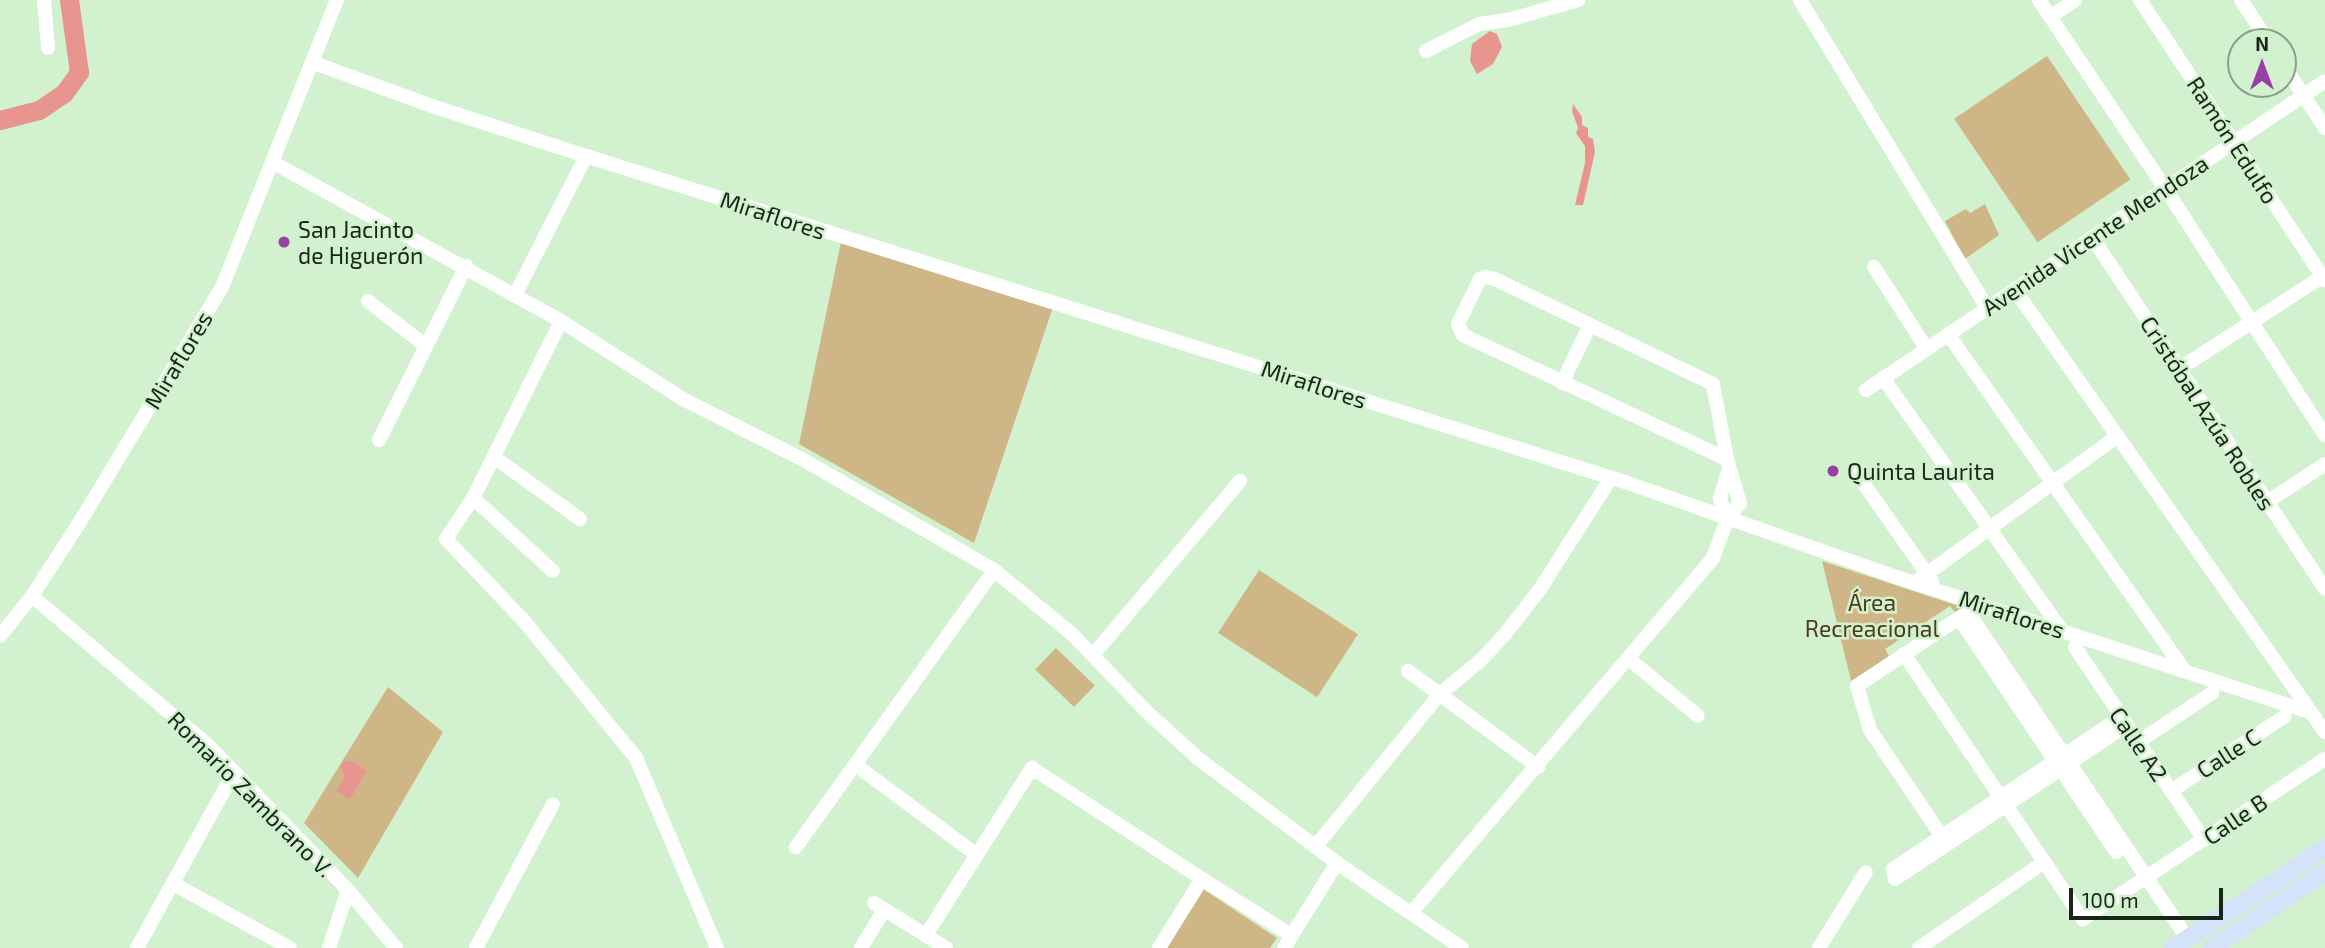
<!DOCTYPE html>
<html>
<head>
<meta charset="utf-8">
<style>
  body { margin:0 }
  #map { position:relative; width:2325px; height:948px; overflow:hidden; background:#d2f2cf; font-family:"Exo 2",sans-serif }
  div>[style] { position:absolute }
  .green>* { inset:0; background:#cfb687; transform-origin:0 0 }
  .water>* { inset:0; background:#e8948f }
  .river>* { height:19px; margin:-9.5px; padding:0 9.5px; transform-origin:9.5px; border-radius:9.5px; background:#e8948f }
  .minor>* { height:14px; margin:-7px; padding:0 7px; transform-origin:7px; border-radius:7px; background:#fff }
  .major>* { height:18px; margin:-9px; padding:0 9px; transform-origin:9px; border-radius:9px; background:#d4e2fa }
  .dots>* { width:19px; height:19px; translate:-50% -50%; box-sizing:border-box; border:4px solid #d2f2cf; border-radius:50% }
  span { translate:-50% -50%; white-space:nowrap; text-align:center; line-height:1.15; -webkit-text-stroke:5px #d2f2cf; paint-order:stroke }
  .street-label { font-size:23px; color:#192519 }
  .poi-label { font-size:23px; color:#192519 }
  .left { translate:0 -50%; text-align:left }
  .park-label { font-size:23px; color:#4c3c1c }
  .north { position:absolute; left:2227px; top:28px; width:70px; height:70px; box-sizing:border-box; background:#d2f2cf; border:2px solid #88a086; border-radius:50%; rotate:0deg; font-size:19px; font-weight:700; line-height:28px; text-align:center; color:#192519 }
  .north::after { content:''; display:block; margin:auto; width:24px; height:32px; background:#9b3da6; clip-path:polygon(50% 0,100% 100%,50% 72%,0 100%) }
  .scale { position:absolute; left:2069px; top:888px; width:154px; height:32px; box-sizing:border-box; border:4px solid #192519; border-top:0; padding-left:9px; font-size:21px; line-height:24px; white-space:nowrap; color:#192519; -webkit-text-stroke:5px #d2f2cf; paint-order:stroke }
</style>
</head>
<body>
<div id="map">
  <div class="green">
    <i style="left:2047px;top:56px;width:149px;height:112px;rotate:56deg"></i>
    <i style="clip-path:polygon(1985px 204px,1999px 235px,1965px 259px,1945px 221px,1966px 209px,1970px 213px)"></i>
    <i style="clip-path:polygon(841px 242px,1053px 307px,974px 543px,799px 444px)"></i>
    <i style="clip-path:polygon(1822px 561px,1965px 608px,1955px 612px,1950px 606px,1885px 649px,1889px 656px,1851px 681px)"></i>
    <i style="left:1259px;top:570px;width:118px;height:75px;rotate:33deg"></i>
    <i style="left:1056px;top:648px;width:54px;height:30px;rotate:44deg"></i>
    <i style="clip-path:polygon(388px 687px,443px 732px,358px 878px,304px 823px)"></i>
    <i style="clip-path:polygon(1203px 889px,1277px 938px,1270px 948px,1163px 948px)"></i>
  </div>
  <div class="water">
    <i style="clip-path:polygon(1490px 31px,1497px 34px,1502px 47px,1493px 64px,1477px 74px,1470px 61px,1472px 44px)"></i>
    <i style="clip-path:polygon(1573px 104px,1582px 117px,1582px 125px,1588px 128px,1588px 137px,1593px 139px,1595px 152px,1583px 205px,1575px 205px,1585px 163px,1585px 146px,1576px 133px,1578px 128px,1572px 111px)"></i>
    <i style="clip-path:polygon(352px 761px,367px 771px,350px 799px,336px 791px,345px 777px,340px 766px,344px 762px)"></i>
  </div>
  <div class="river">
    <i style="left:0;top:120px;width:40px;rotate:-14.4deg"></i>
    <i style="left:39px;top:110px;width:30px;rotate:-34deg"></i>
    <i style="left:64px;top:93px;width:26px;rotate:-54deg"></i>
    <i style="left:79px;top:72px;width:73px;rotate:-97.9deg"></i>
  </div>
  <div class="minor">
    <i style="left:44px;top:0;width:48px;rotate:85.2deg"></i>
    <i style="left:1800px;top:0;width:359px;rotate:58.7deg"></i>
    <i style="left:2039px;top:0;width:226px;rotate:56.2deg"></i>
    <i style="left:2165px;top:188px;width:294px;rotate:57.1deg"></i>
    <i style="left:2140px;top:0;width:336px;rotate:56.6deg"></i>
    <i style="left:2241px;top:0;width:50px;rotate:56.3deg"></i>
    <i style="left:2050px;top:17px;width:30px;rotate:-34deg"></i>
    <i style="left:1426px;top:51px;width:59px;rotate:-27deg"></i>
    <i style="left:1479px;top:24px;width:29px;rotate:-8deg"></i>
    <i style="left:1508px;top:20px;width:73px;rotate:-15.9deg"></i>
    <i style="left:314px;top:63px;width:126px;rotate:20deg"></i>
    <i style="left:432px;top:106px;width:162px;rotate:18deg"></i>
    <i style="left:586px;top:156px;width:1089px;rotate:17.42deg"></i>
    <i style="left:1625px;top:482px;width:284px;rotate:19.3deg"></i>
    <i style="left:1893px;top:576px;width:440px;rotate:18.1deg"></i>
    <i style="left:2283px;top:64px;width:77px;rotate:56.7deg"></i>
    <i style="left:274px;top:163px;width:328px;rotate:28.8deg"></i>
    <i style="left:561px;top:321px;width:145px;rotate:32.6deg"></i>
    <i style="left:683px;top:399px;width:133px;rotate:26.8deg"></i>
    <i style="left:802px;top:459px;width:222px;rotate:30deg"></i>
    <i style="left:994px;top:570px;width:101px;rotate:39.4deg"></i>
    <i style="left:1072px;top:634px;width:110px;rotate:46.1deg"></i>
    <i style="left:1148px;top:713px;width:70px;rotate:42.1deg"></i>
    <i style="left:1200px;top:760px;width:171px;rotate:36.9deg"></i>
    <i style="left:1337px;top:863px;width:151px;rotate:34.2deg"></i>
    <i style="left:2092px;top:237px;width:422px;rotate:56.5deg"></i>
    <i style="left:1874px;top:267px;width:96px;rotate:57.3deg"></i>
    <i style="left:2015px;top:290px;width:540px;rotate:54.96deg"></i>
    <i style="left:515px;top:295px;width:156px;rotate:-62.9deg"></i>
    <i style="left:368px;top:301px;width:73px;rotate:37.8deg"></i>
    <i style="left:561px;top:321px;width:198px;rotate:116.4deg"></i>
    <i style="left:473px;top:498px;width:49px;rotate:123.4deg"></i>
    <i style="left:446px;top:539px;width:113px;rotate:46.4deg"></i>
    <i style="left:524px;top:621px;width:177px;rotate:50.7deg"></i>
    <i style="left:636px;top:758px;width:207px;rotate:66.9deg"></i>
    <i style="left:1948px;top:334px;width:412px;rotate:54.9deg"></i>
    <i style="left:2179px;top:369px;width:174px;rotate:-32.8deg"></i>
    <i style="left:1883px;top:378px;width:310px;rotate:54.7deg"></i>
    <i style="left:1562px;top:383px;width:64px;rotate:-64.2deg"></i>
    <i style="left:1866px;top:390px;width:553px;rotate:-33.95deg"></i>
    <i style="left:379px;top:440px;width:195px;rotate:-63.4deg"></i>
    <i style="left:494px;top:457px;width:106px;rotate:35.8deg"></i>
    <i style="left:1857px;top:474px;width:131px;rotate:55deg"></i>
    <i style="left:473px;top:498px;width:108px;rotate:42.4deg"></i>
    <i style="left:2267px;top:502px;width:69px;rotate:-33.2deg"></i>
    <i style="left:1727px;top:520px;width:23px;rotate:-108deg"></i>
    <i style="left:1720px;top:498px;width:31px;rotate:-73deg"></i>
    <i style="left:1914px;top:583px;width:251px;rotate:-35.8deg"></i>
    <i style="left:32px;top:596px;width:231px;rotate:40.3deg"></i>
    <i style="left:208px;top:745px;width:202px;rotate:46deg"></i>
    <i style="left:348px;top:890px;width:75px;rotate:50.4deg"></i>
    <i style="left:1959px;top:618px;width:282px;rotate:56.1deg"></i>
    <i style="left:0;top:636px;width:51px;rotate:-51.3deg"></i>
    <i style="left:32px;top:596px;width:85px;rotate:-57.1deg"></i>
    <i style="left:78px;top:525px;width:278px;rotate:-58.8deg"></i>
    <i style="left:222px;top:287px;width:309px;rotate:-68.2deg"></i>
    <i style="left:2075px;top:647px;width:232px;rotate:56.2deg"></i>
    <i style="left:1904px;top:654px;width:320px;rotate:56deg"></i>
    <i style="left:2083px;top:919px;width:290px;rotate:-33.5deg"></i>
    <i style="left:1093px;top:655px;width:228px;rotate:-49.8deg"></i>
    <i style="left:1629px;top:659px;width:89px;rotate:39.6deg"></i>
    <i style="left:1408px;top:671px;width:162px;rotate:36.4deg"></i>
    <i style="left:2121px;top:717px;width:274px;rotate:146.3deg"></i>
    <i style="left:1893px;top:869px;width:10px;rotate:79deg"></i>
    <i style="left:1895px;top:879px;width:278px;rotate:-33.6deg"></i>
    <i style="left:2138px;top:742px;width:89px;rotate:-33.5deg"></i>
    <i style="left:857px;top:766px;width:149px;rotate:36.6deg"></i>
    <i style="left:2171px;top:791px;width:136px;rotate:-33.3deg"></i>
    <i style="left:1947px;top:844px;width:138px;rotate:-124deg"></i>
    <i style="left:1870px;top:730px;width:46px;rotate:-106.5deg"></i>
    <i style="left:1857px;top:686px;width:133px;rotate:-33.7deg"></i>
    <i style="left:1968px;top:612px;width:394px;rotate:56.1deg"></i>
    <i style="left:796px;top:847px;width:340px;rotate:-54.4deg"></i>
    <i style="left:1315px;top:847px;width:198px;rotate:-50.8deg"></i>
    <i style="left:1440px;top:694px;width:52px;rotate:-39.5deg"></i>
    <i style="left:1480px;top:661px;width:38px;rotate:-47deg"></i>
    <i style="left:1506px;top:633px;width:56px;rotate:-52.3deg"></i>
    <i style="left:1540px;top:589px;width:132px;rotate:-57.4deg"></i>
    <i style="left:174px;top:884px;width:132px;rotate:28.9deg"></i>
    <i style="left:874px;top:903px;width:85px;rotate:32deg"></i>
    <i style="left:1411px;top:913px;width:466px;rotate:-49.6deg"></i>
    <i style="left:1713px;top:558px;width:40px;rotate:-69.8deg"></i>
    <i style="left:1727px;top:520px;width:21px;rotate:-53deg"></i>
    <i style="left:1740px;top:503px;width:46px;rotate:-106.5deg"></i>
    <i style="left:1727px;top:459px;width:76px;rotate:-100.6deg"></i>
    <i style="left:1713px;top:384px;width:242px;rotate:-154.3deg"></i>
    <i style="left:1495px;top:279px;width:9px;rotate:-167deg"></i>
    <i style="left:1486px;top:277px;width:6px;rotate:162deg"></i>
    <i style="left:1480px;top:279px;width:50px;rotate:116.1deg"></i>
    <i style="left:1458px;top:324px;width:12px;rotate:66deg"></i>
    <i style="left:1463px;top:335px;width:292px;rotate:25.2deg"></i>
    <i style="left:926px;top:935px;width:198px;rotate:-57.6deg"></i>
    <i style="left:1032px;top:768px;width:203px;rotate:33.1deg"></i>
    <i style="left:137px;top:948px;width:201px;rotate:-61.1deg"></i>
    <i style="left:329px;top:948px;width:61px;rotate:-71.9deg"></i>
    <i style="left:476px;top:948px;width:163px;rotate:-61.9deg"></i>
    <i style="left:861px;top:948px;width:44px;rotate:-58.8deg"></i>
    <i style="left:1159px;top:948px;width:81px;rotate:-58.1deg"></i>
    <i style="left:1202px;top:879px;width:105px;rotate:32.2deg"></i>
    <i style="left:1284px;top:948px;width:100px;rotate:-58.1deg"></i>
    <i style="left:1819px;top:948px;width:89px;rotate:-58.3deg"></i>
    <i style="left:1919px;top:948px;width:152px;rotate:-34.5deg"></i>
  </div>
  <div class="major">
    <i style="left:2173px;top:948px;width:182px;rotate:-33.3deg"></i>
    <i style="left:2212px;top:948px;width:136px;rotate:-33.9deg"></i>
  </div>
  <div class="dots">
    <i style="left:284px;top:242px;background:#9b3da6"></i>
    <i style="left:1833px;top:471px;background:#9b3da6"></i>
  </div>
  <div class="street-label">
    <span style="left:2233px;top:140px;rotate:57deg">Ramón Edulfo</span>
    <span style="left:773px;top:215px;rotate:18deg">Miraflores</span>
    <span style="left:2095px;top:235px;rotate:-34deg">Avenida Vicente Mendoza</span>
    <span style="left:178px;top:360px;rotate:-59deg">Miraflores</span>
    <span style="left:1314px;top:384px;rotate:18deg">Miraflores</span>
    <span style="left:2208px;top:413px;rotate:57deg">Cristóbal Azúa Robles</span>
    <span style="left:2012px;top:614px;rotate:18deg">Miraflores</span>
    <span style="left:2139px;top:744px;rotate:56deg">Calle A2</span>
    <span style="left:2228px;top:753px;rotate:-33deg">Calle C</span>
    <span style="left:251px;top:794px;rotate:45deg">Romario Zambrano V.</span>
    <span style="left:2235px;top:819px;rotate:-34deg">Calle B</span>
  </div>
  <div class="poi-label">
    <span class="left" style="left:298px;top:242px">San Jacinto<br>de Higuerón</span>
    <span class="left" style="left:1847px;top:471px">Quinta Laurita</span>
  </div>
  <div class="park-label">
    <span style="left:1872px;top:615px">Área<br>Recreacional</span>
  </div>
  <div class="north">N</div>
  <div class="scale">100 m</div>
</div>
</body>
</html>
